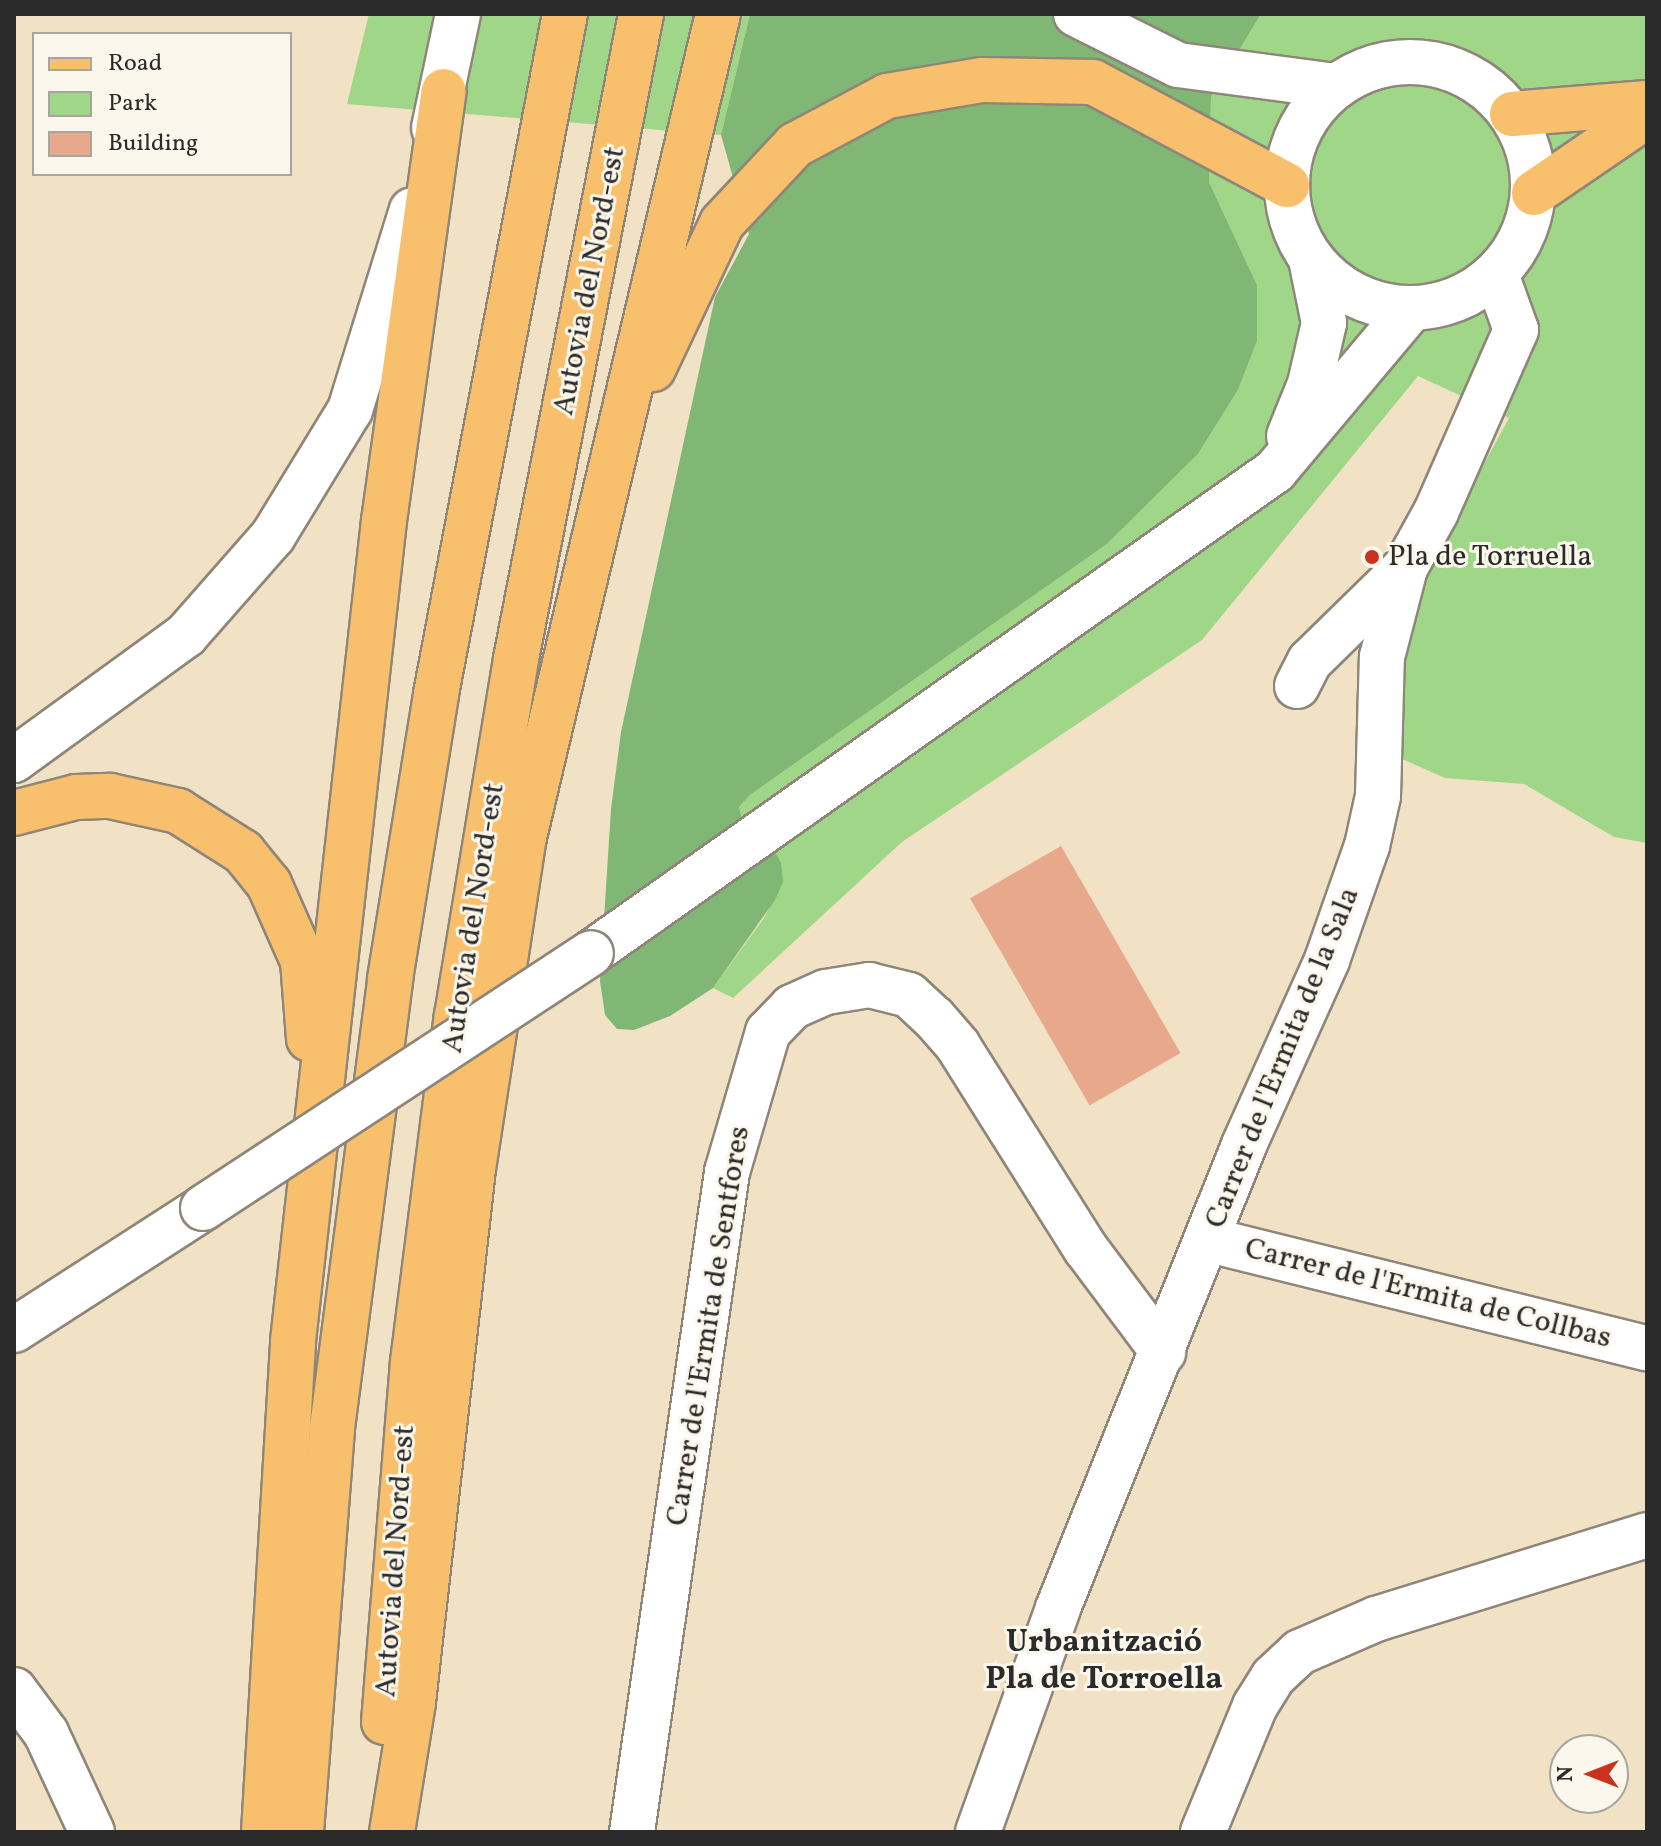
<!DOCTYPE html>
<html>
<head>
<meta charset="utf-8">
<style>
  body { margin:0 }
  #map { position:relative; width:1661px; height:1846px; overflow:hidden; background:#f1e2c5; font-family:Vollkorn,serif }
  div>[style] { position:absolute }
  .green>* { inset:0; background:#a0d688 }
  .forest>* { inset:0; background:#80b774 }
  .building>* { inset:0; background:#e8a88b; transform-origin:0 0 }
  .roads { filter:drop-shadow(2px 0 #8e8678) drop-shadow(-2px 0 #8e8678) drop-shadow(0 2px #8e8678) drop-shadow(0 -2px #8e8678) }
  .minor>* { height:44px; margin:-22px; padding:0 22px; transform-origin:22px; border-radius:22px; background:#fff }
  .minor>.ring { margin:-22px; padding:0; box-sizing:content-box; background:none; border:44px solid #fff; border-radius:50% }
  .major>* { height:44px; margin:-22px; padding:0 22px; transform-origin:22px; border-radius:22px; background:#f8bf6c }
  .highway>* { height:44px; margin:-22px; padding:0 22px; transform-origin:22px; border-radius:22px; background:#f8bf6c }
  .bridges { filter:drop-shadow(2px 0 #8e8678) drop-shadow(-2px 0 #8e8678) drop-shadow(0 2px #8e8678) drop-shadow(0 -2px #8e8678) }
  .minor-bridge>* { height:44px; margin:-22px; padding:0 22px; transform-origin:22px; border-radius:22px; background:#fff }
  .dots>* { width:22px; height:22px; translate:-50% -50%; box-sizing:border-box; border:4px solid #fbf7ec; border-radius:50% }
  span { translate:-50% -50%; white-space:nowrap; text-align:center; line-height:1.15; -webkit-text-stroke:6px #fbf7ec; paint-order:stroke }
  .street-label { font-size:30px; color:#2b2b2b }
  .poi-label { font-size:30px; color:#2b2b2b }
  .left { translate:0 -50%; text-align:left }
  .neighbourhood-label { font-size:32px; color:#2b2b2b; font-weight:700 }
  .frame { position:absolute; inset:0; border:16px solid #2b2b2b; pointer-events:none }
  .legend { position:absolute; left:32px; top:32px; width:260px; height:144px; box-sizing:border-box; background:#fbf7ec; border:2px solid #a8a59f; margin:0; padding:10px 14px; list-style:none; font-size:24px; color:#2b2b2b }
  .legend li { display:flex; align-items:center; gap:16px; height:40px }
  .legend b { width:40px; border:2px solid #a8a59f }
  .north { position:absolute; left:1549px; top:1734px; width:80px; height:80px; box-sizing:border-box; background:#fbf7ec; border:2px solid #a8a59f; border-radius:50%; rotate:270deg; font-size:22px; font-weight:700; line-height:32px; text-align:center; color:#2b2b2b }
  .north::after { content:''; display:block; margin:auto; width:28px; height:36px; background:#c8321e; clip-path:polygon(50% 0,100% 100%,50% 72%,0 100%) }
</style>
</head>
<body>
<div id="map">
  <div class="green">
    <i style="clip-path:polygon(369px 14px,750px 14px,721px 135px,347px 104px)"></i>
    <i style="clip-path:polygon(1261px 14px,1647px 14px,1647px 843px,1614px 837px,1524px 784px,1445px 778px,1402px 759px,1394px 728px,1411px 598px,1509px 418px,1418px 376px,1202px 640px,902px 842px,733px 998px,713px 988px,764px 918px,783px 882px,743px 824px,739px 807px,750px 795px,1107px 544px,1198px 454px,1238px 390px,1257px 341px,1257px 285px,1209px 182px,1211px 97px)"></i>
  </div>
  <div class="forest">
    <i style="clip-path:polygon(750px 14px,1261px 14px,1211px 97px,1209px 182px,1257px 285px,1257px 341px,1238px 390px,1198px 454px,1107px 544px,750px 795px,739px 807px,743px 824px,774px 850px,781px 863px,783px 882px,775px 900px,713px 988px,670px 1016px,634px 1030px,617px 1029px,605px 1015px,600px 981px,611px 809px,621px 732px,715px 297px,749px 234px,721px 135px)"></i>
  </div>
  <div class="building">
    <i style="left:1061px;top:846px;width:239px;height:105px;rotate:60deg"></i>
  </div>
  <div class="roads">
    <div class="minor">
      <i style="left:1076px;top:14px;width:114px;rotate:26.6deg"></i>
      <i style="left:1178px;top:65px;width:159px;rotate:7.6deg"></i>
      <i class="ring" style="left:1287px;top:62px;width:202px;height:202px"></i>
      <i style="left:434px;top:128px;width:116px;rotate:-78.1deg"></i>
      <i style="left:1289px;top:436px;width:56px;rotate:-68deg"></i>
      <i style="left:1310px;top:384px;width:63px;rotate:-77.1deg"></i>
      <i style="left:1324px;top:323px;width:65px;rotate:-101.5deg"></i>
      <i style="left:1297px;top:686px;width:28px;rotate:-63deg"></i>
      <i style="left:1310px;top:661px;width:130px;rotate:-44.4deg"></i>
      <i style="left:14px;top:760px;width:213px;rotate:-36deg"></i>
      <i style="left:186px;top:635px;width:132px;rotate:-48.7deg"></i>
      <i style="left:273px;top:536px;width:148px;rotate:-58.6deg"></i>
      <i style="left:350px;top:410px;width:209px;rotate:-72.8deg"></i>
      <i style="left:591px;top:953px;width:837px;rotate:-35.17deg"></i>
      <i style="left:1275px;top:471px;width:212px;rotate:-50deg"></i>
      <i style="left:1209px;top:1240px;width:451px;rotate:13.9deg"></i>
      <i style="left:14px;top:1330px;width:225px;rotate:-32.8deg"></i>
      <i style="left:14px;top:1690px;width:54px;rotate:53.3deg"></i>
      <i style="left:46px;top:1733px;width:109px;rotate:65.1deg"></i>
      <i style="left:632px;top:1832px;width:667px;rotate:-81.81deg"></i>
      <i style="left:727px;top:1172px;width:146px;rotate:-73.7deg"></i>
      <i style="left:768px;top:1032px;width:35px;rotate:-46deg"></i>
      <i style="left:792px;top:1007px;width:37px;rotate:-24deg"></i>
      <i style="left:826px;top:992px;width:44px;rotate:-9.2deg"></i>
      <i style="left:869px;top:985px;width:41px;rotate:14deg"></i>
      <i style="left:909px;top:995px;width:34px;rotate:43deg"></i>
      <i style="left:934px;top:1018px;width:37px;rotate:49deg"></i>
      <i style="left:958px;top:1046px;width:240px;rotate:57.8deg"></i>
      <i style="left:1086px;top:1249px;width:129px;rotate:53.2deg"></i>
      <i style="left:978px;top:1832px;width:238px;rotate:-70.3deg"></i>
      <i style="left:1058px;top:1608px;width:499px;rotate:-68.1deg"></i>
      <i style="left:1244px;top:1145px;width:203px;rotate:-65.8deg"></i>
      <i style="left:1327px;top:960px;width:121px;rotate:-70.7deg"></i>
      <i style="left:1367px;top:846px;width:51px;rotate:-77.6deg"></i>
      <i style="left:1378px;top:796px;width:139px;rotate:-88.4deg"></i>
      <i style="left:1382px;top:657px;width:92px;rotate:-75.5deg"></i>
      <i style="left:1405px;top:568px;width:64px;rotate:-61deg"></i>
      <i style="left:1436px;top:512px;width:199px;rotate:-66.3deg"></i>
      <i style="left:1516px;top:330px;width:59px;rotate:-109.7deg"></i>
      <i style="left:1203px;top:1832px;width:136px;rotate:-67.6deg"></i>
      <i style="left:1255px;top:1706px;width:34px;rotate:-58deg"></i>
      <i style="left:1273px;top:1677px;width:37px;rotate:-43deg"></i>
      <i style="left:1300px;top:1652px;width:83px;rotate:-23.5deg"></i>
      <i style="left:1376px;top:1619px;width:284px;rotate:-17.2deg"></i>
    </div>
    <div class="major">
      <i style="left:1512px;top:114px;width:135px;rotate:-4.7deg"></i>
      <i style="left:1534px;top:193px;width:137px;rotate:-34.3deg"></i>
    </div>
    <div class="highway">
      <i style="left:653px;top:369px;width:161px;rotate:-64.7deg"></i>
      <i style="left:722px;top:223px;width:107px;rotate:-46.9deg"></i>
      <i style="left:795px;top:145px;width:104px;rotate:-28deg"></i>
      <i style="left:887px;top:96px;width:96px;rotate:-9.6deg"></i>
      <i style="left:982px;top:80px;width:111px;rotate:1deg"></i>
      <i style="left:1093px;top:82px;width:220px;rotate:28deg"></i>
      <i style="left:14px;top:813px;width:64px;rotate:-14.5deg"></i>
      <i style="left:76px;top:797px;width:34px;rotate:-2deg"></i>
      <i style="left:110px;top:796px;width:70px;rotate:12.4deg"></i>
      <i style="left:178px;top:811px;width:77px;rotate:32.2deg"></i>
      <i style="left:243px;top:852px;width:41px;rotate:50.9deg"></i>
      <i style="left:269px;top:884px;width:84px;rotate:66.2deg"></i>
      <i style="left:303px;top:961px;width:78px;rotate:85.6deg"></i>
      <i style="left:384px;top:1722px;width:361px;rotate:-85.4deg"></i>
      <i style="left:413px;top:1362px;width:349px;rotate:-82.8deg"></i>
      <i style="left:457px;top:1016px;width:362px;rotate:-80.6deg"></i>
      <i style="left:516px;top:659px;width:657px;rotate:-79.03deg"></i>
      <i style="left:264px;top:1832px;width:492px;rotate:-86.6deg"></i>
      <i style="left:293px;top:1341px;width:825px;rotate:-83.67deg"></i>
      <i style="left:384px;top:521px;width:434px;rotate:-82.1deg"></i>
      <i style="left:301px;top:1832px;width:405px;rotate:-85.6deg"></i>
      <i style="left:332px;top:1428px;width:453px;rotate:-82.6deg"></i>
      <i style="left:390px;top:979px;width:289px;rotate:-80.8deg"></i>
      <i style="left:436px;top:694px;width:692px;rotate:-79.26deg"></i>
      <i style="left:392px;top:1832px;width:132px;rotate:-80.8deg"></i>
      <i style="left:413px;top:1702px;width:536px;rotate:-83.58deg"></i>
      <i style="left:473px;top:1169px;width:336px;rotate:-81.3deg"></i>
      <i style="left:524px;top:837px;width:846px;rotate:-76.74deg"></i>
    </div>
  </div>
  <div class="bridges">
    <div class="minor-bridge">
      <i style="left:203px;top:1208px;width:464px;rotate:-33.3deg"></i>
    </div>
  </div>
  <div class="dots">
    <i style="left:1372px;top:557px;background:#c8321e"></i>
  </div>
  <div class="street-label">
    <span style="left:590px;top:281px;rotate:-79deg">Autovia del Nord-est</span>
    <span style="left:474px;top:918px;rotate:-81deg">Autovia del Nord-est</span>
    <span style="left:1283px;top:1058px;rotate:-68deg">Carrer de l'Ermita de la Sala</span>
    <span style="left:1428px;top:1294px;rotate:14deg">Carrer de l'Ermita de Collbas</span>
    <span style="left:709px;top:1326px;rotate:-81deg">Carrer de l'Ermita de Sentfores</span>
    <span style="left:396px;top:1561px;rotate:-86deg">Autovia del Nord-est</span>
  </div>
  <div class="poi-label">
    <span class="left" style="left:1388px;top:557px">Pla de Torruella</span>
  </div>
  <div class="neighbourhood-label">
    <span style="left:1104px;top:1662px">Urbanització<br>Pla de Torroella</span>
  </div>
  <div class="frame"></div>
  <ul class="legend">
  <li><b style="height:10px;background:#f8bf6c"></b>Road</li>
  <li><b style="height:22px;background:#a0d688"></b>Park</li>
  <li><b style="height:22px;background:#e8a88b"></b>Building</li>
  </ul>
  <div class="north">N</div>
</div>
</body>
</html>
